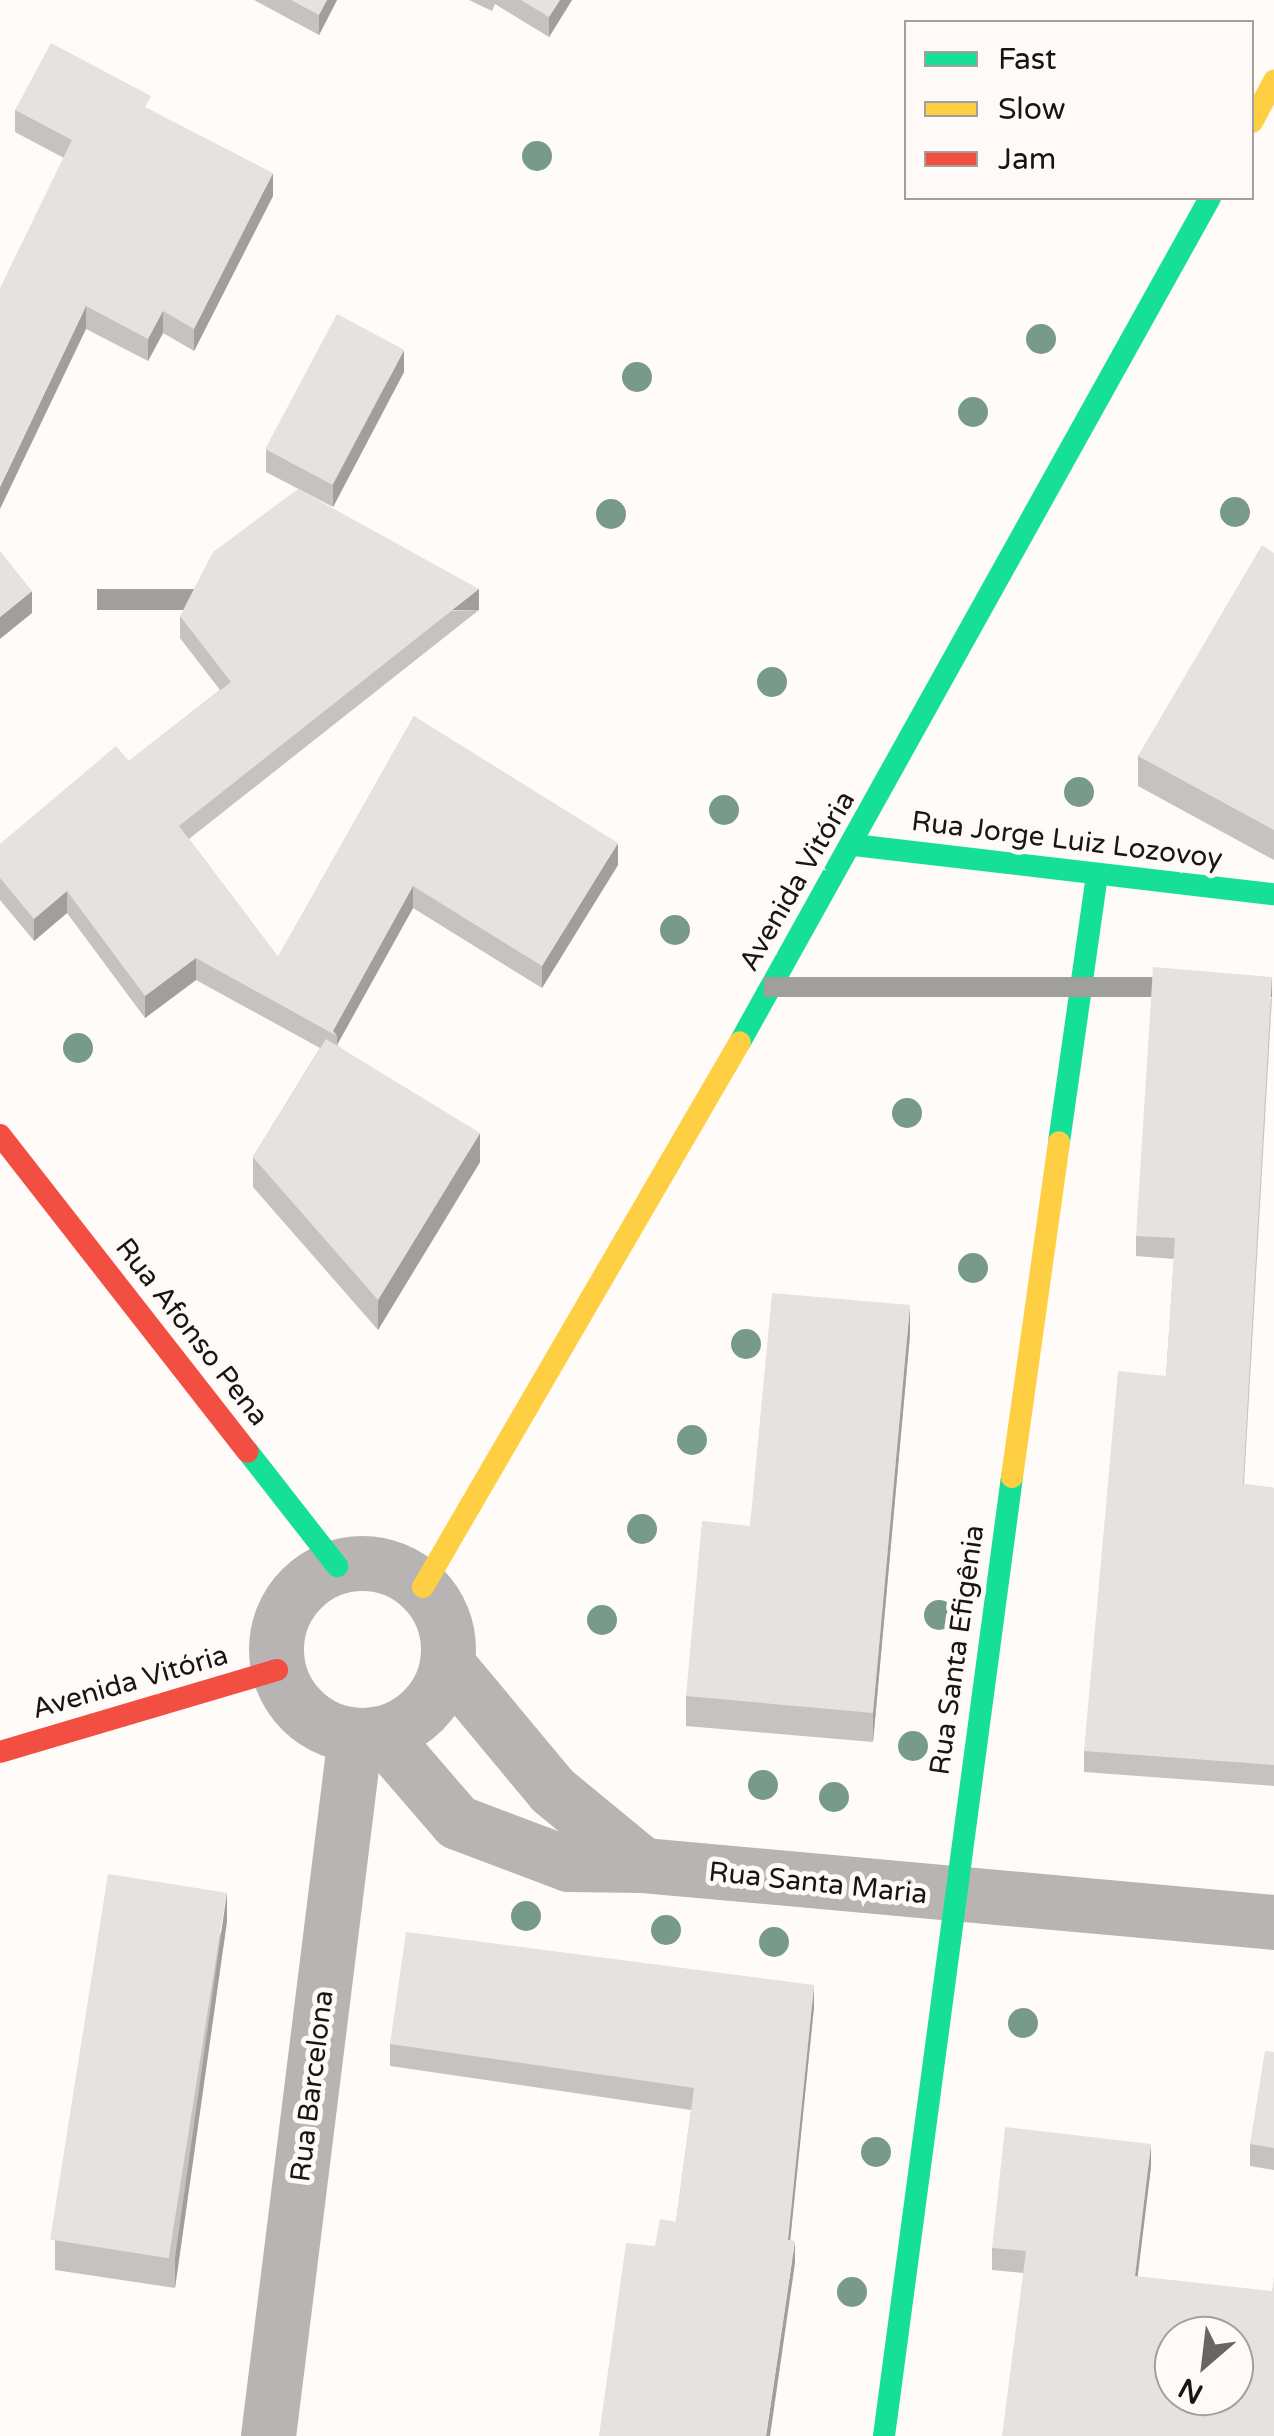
<!DOCTYPE html>
<html>
<head>
<meta charset="utf-8">
<style>
  body { margin:0 }
  #map { position:relative; width:1274px; height:2436px; overflow:hidden; background:#fefbf9; font-family:"Varela Round",sans-serif }
  div>[style] { position:absolute }
  .street>* { height:55px; margin:-27.5px; padding:0 27.5px; transform-origin:27.5px; border-radius:27.5px; background:#b8b4b3 }
  .street>.ring { margin:-27.5px; padding:0; box-sizing:content-box; background:none; border:55px solid #b8b4b3; border-radius:50% }
  .fast>* { height:22px; margin:-11px; padding:0 11px; transform-origin:11px; border-radius:11px; background:#16e098 }
  .slow>* { height:22px; margin:-11px; padding:0 11px; transform-origin:11px; border-radius:11px; background:#ffcf43 }
  .jam>* { height:22px; margin:-11px; padding:0 11px; transform-origin:11px; border-radius:11px; background:#f24e42 }
  .trees>* { width:30px; height:30px; margin:-15px; border-radius:50%; background:#789a8c }
  .wall>* { inset:0; background:#c5c3c2 }
  .shaded-wall>* { inset:0; background:#a09f9e; transform-origin:0 0 }
  .building>* { inset:0; background:#e5e3e1; transform-origin:0 0 }
  span { translate:-50% -50%; white-space:nowrap; text-align:center; line-height:1.15; -webkit-text-stroke:10px #fffaf8; paint-order:stroke }
  .street-label { font-size:28px; color:#181615 }
  .legend { position:absolute; left:904px; top:20px; width:350px; height:180px; box-sizing:border-box; background:#fffaf8; border:2px solid #a39f9d; margin:0; padding:12px 18px; list-style:none; font-size:30px; color:#181615 }
  .legend li { display:flex; align-items:center; gap:20px; height:50px }
  .legend b { width:50px; border:2px solid #a39f9d }
  .north { position:absolute; left:1154px; top:2316px; width:100px; height:100px; box-sizing:border-box; background:#fffaf8; border:2px solid #a39f9d; border-radius:50%; rotate:208deg; font-size:28px; font-weight:700; line-height:40px; text-align:center; color:#181615 }
  .north::after { content:''; display:block; margin:auto; width:35px; height:45px; background:#686665; clip-path:polygon(50% 0,100% 100%,50% 72%,0 100%) }
</style>
</head>
<body>
<div id="map">
  <div class="street">
    <i class="ring" style="left:276px;top:1563px;width:117px;height:117px"></i>
    <i style="left:448px;top:1665px;width:163px;rotate:50.2deg"></i>
    <i style="left:552px;top:1790px;width:118px;rotate:39.5deg"></i>
    <i style="left:381px;top:1734px;width:116px;rotate:49.2deg"></i>
    <i style="left:457px;top:1822px;width:119px;rotate:20.7deg"></i>
    <i style="left:568px;top:1864px;width:75px;rotate:0.8deg"></i>
    <i style="left:643px;top:1865px;width:634px;rotate:5.16deg"></i>
    <i style="left:268px;top:2436px;width:705px;rotate:-82.92deg"></i>
  </div>
  <div class="fast">
    <i style="left:854px;top:845px;width:423px;rotate:6.7deg"></i>
    <i style="left:740px;top:1042px;width:966px;rotate:-60.89deg"></i>
    <i style="left:1059px;top:1142px;width:271px;rotate:-81.9deg"></i>
    <i style="left:248px;top:1452px;width:145px;rotate:52deg"></i>
    <i style="left:884px;top:2436px;width:968px;rotate:-82.4deg"></i>
  </div>
  <div class="slow">
    <i style="left:1252px;top:122px;width:47px;rotate:-61.8deg"></i>
    <i style="left:1012px;top:1477px;width:338px;rotate:-82deg"></i>
    <i style="left:423px;top:1587px;width:630px;rotate:-59.82deg"></i>
  </div>
  <div class="jam">
    <i style="left:0;top:1135px;width:402px;rotate:52deg"></i>
    <i style="left:0;top:1752px;width:289px;rotate:-16.5deg"></i>
  </div>
  <div class="trees">
    <i style="left:537px;top:156px"></i>
    <i style="left:1041px;top:339px"></i>
    <i style="left:637px;top:377px"></i>
    <i style="left:973px;top:412px"></i>
    <i style="left:1235px;top:512px"></i>
    <i style="left:611px;top:514px"></i>
    <i style="left:772px;top:682px"></i>
    <i style="left:1079px;top:792px"></i>
    <i style="left:724px;top:810px"></i>
    <i style="left:675px;top:930px"></i>
    <i style="left:78px;top:1048px"></i>
    <i style="left:907px;top:1113px"></i>
    <i style="left:973px;top:1268px"></i>
    <i style="left:746px;top:1344px"></i>
    <i style="left:692px;top:1440px"></i>
    <i style="left:642px;top:1529px"></i>
    <i style="left:939px;top:1615px"></i>
    <i style="left:602px;top:1620px"></i>
    <i style="left:913px;top:1746px"></i>
    <i style="left:763px;top:1785px"></i>
    <i style="left:834px;top:1797px"></i>
    <i style="left:526px;top:1916px"></i>
    <i style="left:666px;top:1930px"></i>
    <i style="left:774px;top:1942px"></i>
    <i style="left:1023px;top:2023px"></i>
    <i style="left:876px;top:2152px"></i>
    <i style="left:852px;top:2292px"></i>
  </div>
  <div class="wall">
    <i style="clip-path:polygon(254px 0,337px 0,319px 35px)"></i>
    <i style="clip-path:polygon(469px 0,572px 0,549px 37px,495px 4px,492px 11px)"></i>
    <i style="clip-path:polygon(15px 110px,151px 110px,273px 196px,194px 351px,163px 333px,148px 361px,86px 329px,64px 158px,15px 132px)"></i>
    <i style="clip-path:polygon(404px 372px,333px 507px,266px 472px,266px 449px)"></i>
    <i style="clip-path:polygon(1274px 553px,1274px 860px,1138px 786px,1138px 756px)"></i>
    <i style="clip-path:polygon(479px 610px,189px 839px,278px 957px,414px 716px,618px 865px,542px 988px,413px 908px,337px 1045px,480px 1162px,378px 1330px,253px 1187px,253px 1157px,320px 1048px,196px 980px,145px 1018px,67px 913px,34px 941px,0 900px,0 844px,129px 761px,220px 690px,180px 638px,180px 616px)"></i>
    <i style="clip-path:polygon(1272px 997px,1244px 1484px,1274px 1488px,1274px 1786px,1084px 1772px,1084px 1751px,1166px 1376px,1174px 1259px,1136px 1256px,1136px 1236px)"></i>
    <i style="clip-path:polygon(910px 1335px,873px 1742px,686px 1726px,686px 1696px,750px 1526px)"></i>
    <i style="clip-path:polygon(227px 1921px,175px 2288px,55px 2270px,55px 2240px)"></i>
    <i style="clip-path:polygon(814px 2007px,790px 2240px,795px 2263px,676px 2222px,691px 2110px,390px 2066px,390px 2044px)"></i>
    <i style="clip-path:polygon(1274px 2052px,1274px 2170px,1250px 2166px,1250px 2144px)"></i>
    <i style="clip-path:polygon(1151px 2167px,1137px 2277px,1274px 2436px,1023px 2273px,992px 2270px,992px 2248px)"></i>
  </div>
  <div class="shaded-wall">
    <i style="clip-path:polygon(327px 0,337px 0,319px 35px,319px 15px)"></i>
    <i style="clip-path:polygon(560px 0,572px 0,549px 37px,549px 17px)"></i>
    <i style="clip-path:polygon(273px 173px,273px 196px,194px 351px,194px 329px)"></i>
    <i style="clip-path:polygon(86px 306px,86px 329px,0 509px,0 487px)"></i>
    <i style="clip-path:polygon(163px 311px,163px 333px,148px 361px,148px 339px)"></i>
    <i style="clip-path:polygon(404px 350px,404px 372px,333px 507px,333px 485px)"></i>
    <i style="left:479px;top:589px;width:21px;height:382px;rotate:90deg"></i>
    <i style="clip-path:polygon(32px 591px,32px 613px,0 639px,0 617px)"></i>
    <i style="clip-path:polygon(618px 843px,618px 865px,542px 988px,542px 966px)"></i>
    <i style="clip-path:polygon(413px 886px,413px 908px,337px 1045px,337px 1036px,333px 1031px)"></i>
    <i style="clip-path:polygon(67px 891px,67px 913px,34px 941px,34px 919px)"></i>
    <i style="clip-path:polygon(196px 958px,196px 980px,145px 1018px,145px 996px)"></i>
    <i style="left:1272px;top:977px;width:20px;height:508px;rotate:90deg"></i>
    <i style="clip-path:polygon(480px 1133px,480px 1162px,378px 1330px,378px 1300px)"></i>
    <i style="clip-path:polygon(910px 1305px,910px 1335px,873px 1742px,873px 1713px)"></i>
    <i style="clip-path:polygon(227px 1892px,227px 1921px,175px 2288px,175px 2258px)"></i>
    <i style="clip-path:polygon(814px 1985px,814px 2007px,788px 2262px,788px 2240px)"></i>
    <i style="clip-path:polygon(1151px 2144px,1151px 2167px,1135px 2299px,1135px 2276px)"></i>
    <i style="clip-path:polygon(795px 2241px,795px 2263px,770px 2436px,766px 2436px)"></i>
  </div>
  <div class="building">
    <i style="clip-path:polygon(291px 0,327px 0,319px 15px)"></i>
    <i style="clip-path:polygon(521px 0,560px 0,549px 17px)"></i>
    <i style="clip-path:polygon(51px 43px,151px 96px,145px 107px,273px 173px,194px 329px,163px 311px,148px 339px,86px 306px,0 487px,0 288px,72px 140px,15px 110px)"></i>
    <i style="left:337px;top:314px;width:76px;height:153px;rotate:28deg"></i>
    <i style="clip-path:polygon(298px 489px,479px 589px,179px 826px,278px 957px,414px 716px,618px 843px,542px 966px,413px 886px,333px 1031px,337px 1036px,196px 958px,145px 996px,67px 891px,34px 919px,0 878px,0 844px,116px 746px,129px 761px,231px 682px,180px 616px,213px 552px)"></i>
    <i style="clip-path:polygon(1262px 545px,1274px 553px,1274px 830px,1138px 756px)"></i>
    <i style="clip-path:polygon(0 551px,32px 591px,0 617px)"></i>
    <i style="clip-path:polygon(1153px 967px,1272px 977px,1243px 1484px,1274px 1488px,1274px 1765px,1084px 1751px,1118px 1371px,1166px 1376px,1175px 1238px,1136px 1236px)"></i>
    <i style="clip-path:polygon(326px 1039px,480px 1133px,378px 1300px,253px 1157px)"></i>
    <i style="clip-path:polygon(772px 1293px,910px 1305px,873px 1713px,686px 1696px,702px 1521px,750px 1526px)"></i>
    <i style="left:108px;top:1874px;width:120px;height:370px;rotate:9deg"></i>
    <i style="clip-path:polygon(406px 1932px,814px 1985px,788px 2240px,795px 2241px,766px 2436px,599px 2436px,626px 2243px,655px 2246px,660px 2219px,676px 2222px,694px 2088px,390px 2044px)"></i>
    <i style="clip-path:polygon(1265px 2051px,1274px 2052px,1274px 2148px,1250px 2144px)"></i>
    <i style="clip-path:polygon(evenodd,1005px 2127px,1151px 2144px,1135px 2276px,1272px 2291px,1274px 2277px,1274px 2436px,1002px 2436px,1026px 2251px,992px 2248px,1005px 2127px,1174px 2336px,1234px 2336px,1234px 2396px,1174px 2396px,1174px 2336px)"></i>
  </div>
  <div class="street-label">
    <span style="left:1067px;top:840px;rotate:7deg">Rua Jorge Luiz Lozovoy</span>
    <span style="left:797px;top:881px;rotate:-60deg">Avenida Vitória</span>
    <span style="left:192px;top:1332px;rotate:52deg">Rua Afonso Pena</span>
    <span style="left:957px;top:1650px;rotate:-82deg">Rua Santa Efigênia</span>
    <span style="left:130px;top:1682px;rotate:-16deg">Avenida Vitória</span>
    <span style="left:818px;top:1883px;rotate:6deg">Rua Santa Maria</span>
    <span style="left:312px;top:2086px;rotate:-83deg">Rua Barcelona</span>
  </div>
  <ul class="legend">
  <li><b style="height:12px;background:#16e098"></b>Fast</li>
  <li><b style="height:12px;background:#ffcf43"></b>Slow</li>
  <li><b style="height:12px;background:#f24e42"></b>Jam</li>
  </ul>
  <div class="north">N</div>
</div>
</body>
</html>
